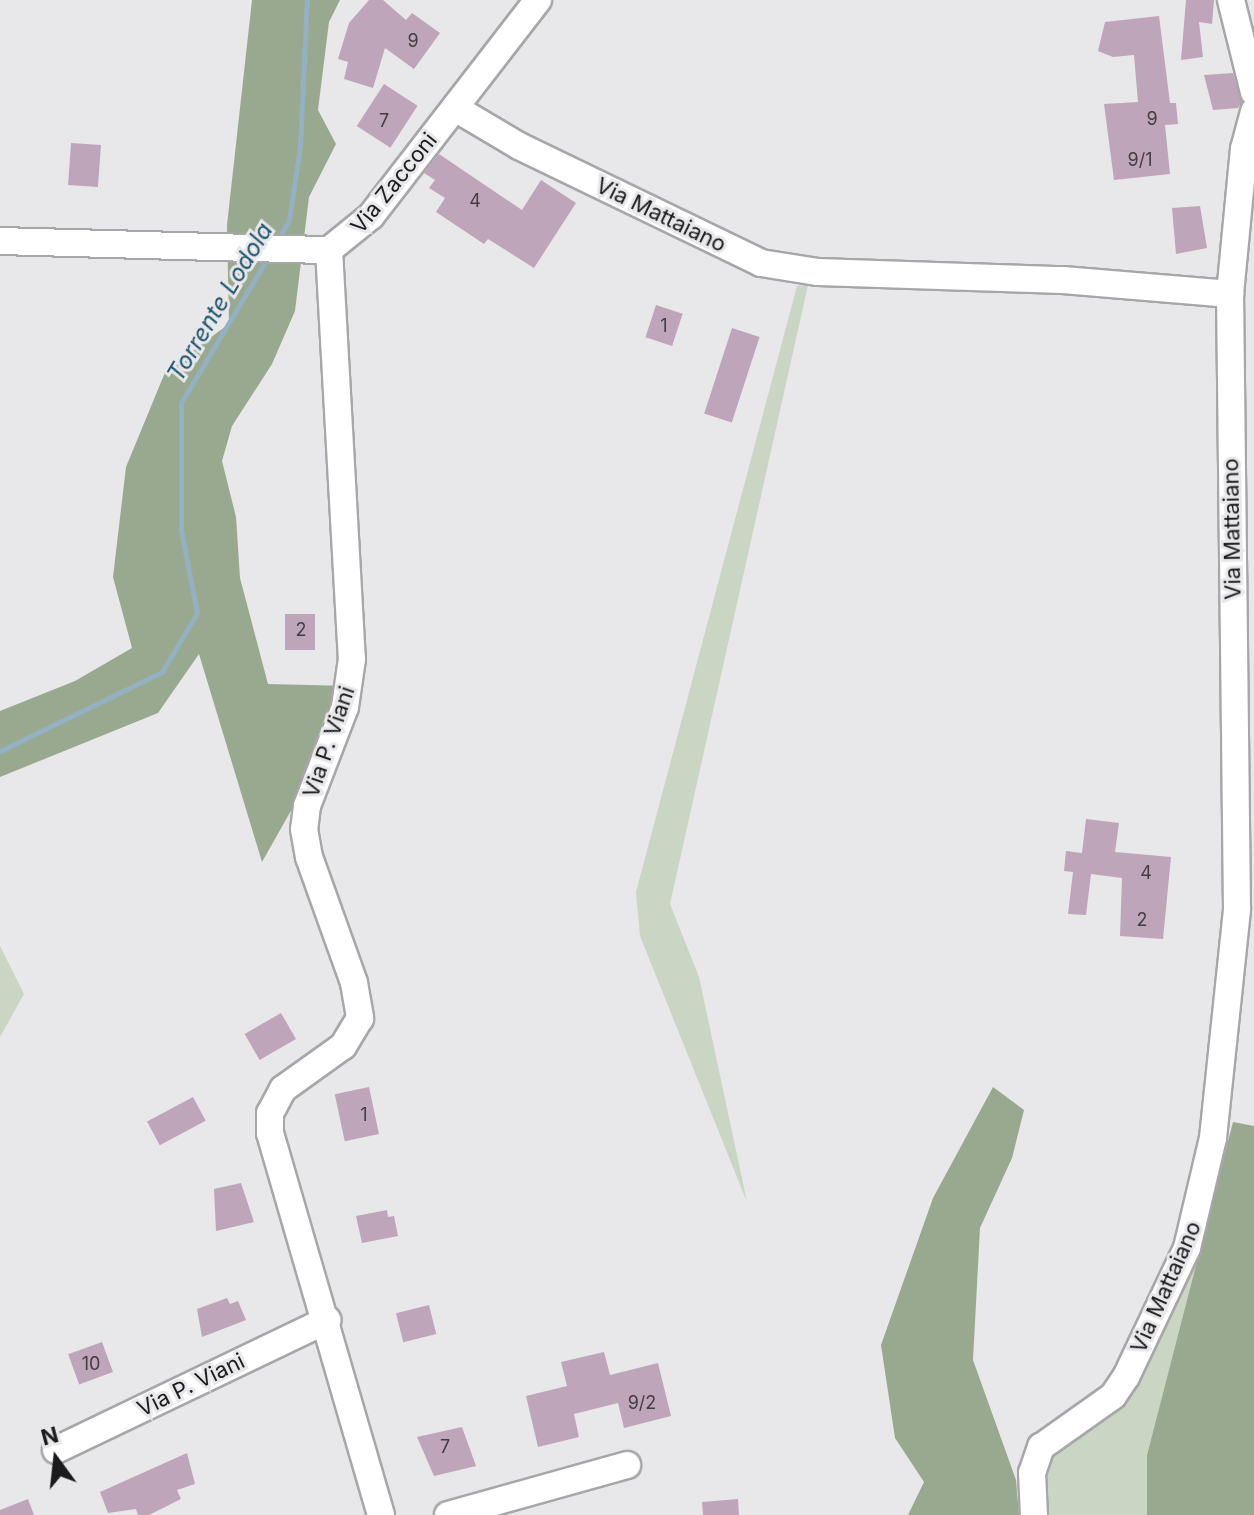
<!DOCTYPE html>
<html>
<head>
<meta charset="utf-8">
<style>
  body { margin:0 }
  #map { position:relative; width:1254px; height:1515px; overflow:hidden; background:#e8e7ea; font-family:Inter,sans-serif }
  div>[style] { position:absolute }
  .green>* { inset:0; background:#cad5c4 }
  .forest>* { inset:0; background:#99a98f }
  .stream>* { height:5px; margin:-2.5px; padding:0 2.5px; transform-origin:2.5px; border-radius:2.5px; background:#93b1c2 }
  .building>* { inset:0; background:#bfa5ba; transform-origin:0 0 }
  .roads { filter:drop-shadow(2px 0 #a7a6a9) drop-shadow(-2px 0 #a7a6a9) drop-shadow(0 2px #a7a6a9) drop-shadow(0 -2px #a7a6a9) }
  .minor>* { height:26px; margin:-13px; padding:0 13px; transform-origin:13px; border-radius:13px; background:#fff }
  span { translate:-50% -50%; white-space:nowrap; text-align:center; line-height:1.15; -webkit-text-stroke:6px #e8e7ea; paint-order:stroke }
  .number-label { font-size:18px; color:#443d44 }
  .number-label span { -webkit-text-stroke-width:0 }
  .street-label { font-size:22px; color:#1b1a1c }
  .water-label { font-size:24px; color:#215771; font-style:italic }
  .north { position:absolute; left:16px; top:1419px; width:80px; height:80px; -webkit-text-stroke:6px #e8e7ea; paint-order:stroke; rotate:345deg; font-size:22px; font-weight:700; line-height:32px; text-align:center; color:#1b1a1c }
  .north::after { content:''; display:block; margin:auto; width:28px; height:36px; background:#1b1a1c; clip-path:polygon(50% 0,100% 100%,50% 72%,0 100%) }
</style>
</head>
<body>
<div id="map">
  <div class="green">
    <i style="clip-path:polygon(808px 285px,670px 904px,699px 977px,747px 1202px,640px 936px,636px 892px,797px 286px)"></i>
    <i style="clip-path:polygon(0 946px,24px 994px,0 1037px)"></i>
    <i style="clip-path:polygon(1199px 1254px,1147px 1455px,1147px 1515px,1040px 1515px,1036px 1465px,1128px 1392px)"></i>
  </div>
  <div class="forest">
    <i style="clip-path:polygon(252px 0,340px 0,329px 22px,318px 110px,336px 144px,309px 197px,295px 311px,272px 364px,232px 426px,222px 461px,236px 517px,240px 578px,268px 684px,350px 686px,336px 731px,262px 862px,199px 654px,158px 713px,0 777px,0 711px,75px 681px,132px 648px,113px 577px,126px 467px,166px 370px,229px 324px,227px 225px)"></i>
    <i style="clip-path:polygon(993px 1087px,1024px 1110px,1012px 1158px,980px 1228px,973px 1360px,1016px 1480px,1019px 1515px,908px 1515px,924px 1482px,895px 1438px,881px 1345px,933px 1198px)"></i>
    <i style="clip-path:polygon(1233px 1122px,1254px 1126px,1254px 1515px,1147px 1515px,1147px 1455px)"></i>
  </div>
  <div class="stream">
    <i style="left:277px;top:241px;width:24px;rotate:-60deg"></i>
    <i style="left:289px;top:220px;width:75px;rotate:-81.5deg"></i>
    <i style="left:300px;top:146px;width:146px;rotate:-87.3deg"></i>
    <i style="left:0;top:751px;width:180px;rotate:-26deg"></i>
    <i style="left:162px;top:672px;width:69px;rotate:-59.3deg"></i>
    <i style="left:197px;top:613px;width:85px;rotate:-100.9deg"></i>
    <i style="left:181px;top:530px;width:127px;rotate:-90deg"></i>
    <i style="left:181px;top:403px;width:170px;rotate:-59.2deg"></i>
  </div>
  <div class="building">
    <i style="clip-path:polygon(369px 0,383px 0,406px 20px,412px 13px,440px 33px,414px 69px,385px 48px,373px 88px,344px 79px,348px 62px,338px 59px,349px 23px)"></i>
    <i style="clip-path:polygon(1186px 0,1214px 0,1212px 24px,1199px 22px,1203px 57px,1181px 60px)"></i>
    <i style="clip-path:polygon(1159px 16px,1170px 103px,1176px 103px,1178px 124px,1165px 125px,1170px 174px,1114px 180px,1104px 104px,1138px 102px,1134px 55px,1113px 57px,1098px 51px,1105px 22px)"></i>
    <i style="clip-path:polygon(1233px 73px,1242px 102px,1238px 108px,1213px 110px,1204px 75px)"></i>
    <i style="left:384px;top:84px;width:40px;height:50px;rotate:33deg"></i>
    <i style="left:71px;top:143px;width:30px;height:42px;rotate:4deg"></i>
    <i style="clip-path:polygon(439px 154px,522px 210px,541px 180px,576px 203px,534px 268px,488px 239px,484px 244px,436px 212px,445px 198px,429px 188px,435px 180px,424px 173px)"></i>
    <i style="clip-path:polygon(1200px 206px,1207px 248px,1176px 254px,1172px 208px)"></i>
    <i style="left:656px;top:305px;width:28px;height:34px;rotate:18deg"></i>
    <i style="left:732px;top:328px;width:29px;height:90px;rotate:18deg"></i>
    <i style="left:285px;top:614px;width:30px;height:36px"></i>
    <i style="clip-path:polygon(1086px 819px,1119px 823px,1115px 852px,1171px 857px,1163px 939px,1120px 936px,1122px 878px,1091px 874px,1086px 915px,1068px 914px,1073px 872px,1064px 871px,1066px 851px,1082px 853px)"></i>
    <i style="left:281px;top:1013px;width:30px;height:42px;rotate:60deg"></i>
    <i style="left:369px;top:1087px;width:48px;height:35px;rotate:78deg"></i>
    <i style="left:193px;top:1097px;width:27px;height:52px;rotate:62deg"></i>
    <i style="clip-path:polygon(241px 1183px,254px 1222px,216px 1231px,214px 1189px)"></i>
    <i style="clip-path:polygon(387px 1210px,388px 1217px,394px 1216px,398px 1236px,362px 1243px,356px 1216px)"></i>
    <i style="clip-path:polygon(227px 1298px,230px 1304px,238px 1301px,246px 1320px,202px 1337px,197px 1309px)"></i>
    <i style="left:429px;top:1305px;width:30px;height:34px;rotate:76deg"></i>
    <i style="left:102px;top:1342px;width:32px;height:36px;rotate:70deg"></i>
    <i style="clip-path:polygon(604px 1352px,610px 1375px,658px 1363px,671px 1416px,624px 1428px,618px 1403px,574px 1414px,579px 1437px,538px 1447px,526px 1396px,567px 1386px,561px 1362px)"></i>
    <i style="clip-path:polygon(462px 1427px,476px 1466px,434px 1476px,417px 1437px)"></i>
    <i style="clip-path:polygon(187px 1453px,195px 1484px,177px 1490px,181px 1499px,149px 1515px,138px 1515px,136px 1509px,108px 1513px,100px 1492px)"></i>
    <i style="clip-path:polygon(28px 1499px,34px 1515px,0 1515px,0 1510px)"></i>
    <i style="clip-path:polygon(738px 1499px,739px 1515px,703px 1515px,702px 1502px)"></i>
  </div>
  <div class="roads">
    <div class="minor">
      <i style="left:1231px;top:0;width:95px;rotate:76deg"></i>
      <i style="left:455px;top:108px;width:74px;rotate:30.7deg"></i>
      <i style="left:519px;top:146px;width:269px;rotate:25.8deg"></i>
      <i style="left:761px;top:263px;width:58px;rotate:9deg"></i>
      <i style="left:818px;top:272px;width:245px;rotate:1.9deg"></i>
      <i style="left:1063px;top:280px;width:168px;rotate:4.8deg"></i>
      <i style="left:0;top:241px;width:329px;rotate:1.6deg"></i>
      <i style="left:329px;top:250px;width:54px;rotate:-39deg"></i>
      <i style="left:371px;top:216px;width:273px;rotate:-52.3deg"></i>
      <i style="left:329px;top:250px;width:410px;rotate:86.8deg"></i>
      <i style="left:352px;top:659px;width:49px;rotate:98.3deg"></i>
      <i style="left:345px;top:707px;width:106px;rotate:111deg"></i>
      <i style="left:307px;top:806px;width:23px;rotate:97deg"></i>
      <i style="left:304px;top:829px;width:28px;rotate:80deg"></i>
      <i style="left:309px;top:857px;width:134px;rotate:70.3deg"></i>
      <i style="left:354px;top:983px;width:36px;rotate:80deg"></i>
      <i style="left:360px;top:1018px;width:33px;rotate:121deg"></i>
      <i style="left:343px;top:1046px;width:74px;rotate:144.4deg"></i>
      <i style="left:283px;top:1089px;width:27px;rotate:118deg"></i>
      <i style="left:270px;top:1113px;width:20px;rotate:90deg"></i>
      <i style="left:270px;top:1133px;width:398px;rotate:73.8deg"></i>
      <i style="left:56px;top:1450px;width:301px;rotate:-25.6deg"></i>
      <i style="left:448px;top:1515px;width:186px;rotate:-15.6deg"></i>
      <i style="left:1034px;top:1515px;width:42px;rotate:-92.7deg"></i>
      <i style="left:1032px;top:1473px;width:28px;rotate:-71deg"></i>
      <i style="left:1041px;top:1447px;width:88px;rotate:-35.3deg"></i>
      <i style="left:1113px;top:1396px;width:23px;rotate:-56deg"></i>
      <i style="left:1126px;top:1377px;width:143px;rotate:-64.7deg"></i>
      <i style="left:1187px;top:1248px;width:113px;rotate:-76.7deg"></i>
      <i style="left:1213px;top:1138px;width:230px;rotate:-84deg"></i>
      <i style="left:1237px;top:909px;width:615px;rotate:-90.65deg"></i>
      <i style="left:1230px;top:294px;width:146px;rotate:-84.5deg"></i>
      <i style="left:1244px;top:149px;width:39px;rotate:-75deg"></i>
    </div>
  </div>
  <div class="number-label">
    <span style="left:413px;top:41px">9</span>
    <span style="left:1152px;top:119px">9</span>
    <span style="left:384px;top:121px">7</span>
    <span style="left:1140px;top:160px">9/1</span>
    <span style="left:475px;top:201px">4</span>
    <span style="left:664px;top:326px">1</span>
    <span style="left:301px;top:630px">2</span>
    <span style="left:1146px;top:873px">4</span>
    <span style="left:1142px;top:920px">2</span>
    <span style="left:364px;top:1115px">1</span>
    <span style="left:91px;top:1364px">10</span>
    <span style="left:642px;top:1403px">9/2</span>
    <span style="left:445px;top:1447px">7</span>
  </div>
  <div class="street-label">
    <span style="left:394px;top:183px;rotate:-51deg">Via Zacconi</span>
    <span style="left:661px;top:215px;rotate:26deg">Via Mattaiano</span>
    <span style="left:1232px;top:529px;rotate:-91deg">Via Mattaiano</span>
    <span style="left:329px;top:742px;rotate:-71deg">Via P. Viani</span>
    <span style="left:1166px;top:1287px;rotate:-66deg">Via Mattaiano</span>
    <span style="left:191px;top:1385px;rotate:-26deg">Via P. Viani</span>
  </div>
  <div class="water-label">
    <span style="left:220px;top:302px;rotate:-59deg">Torrente Lodola</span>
  </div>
  <div class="north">N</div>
</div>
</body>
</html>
